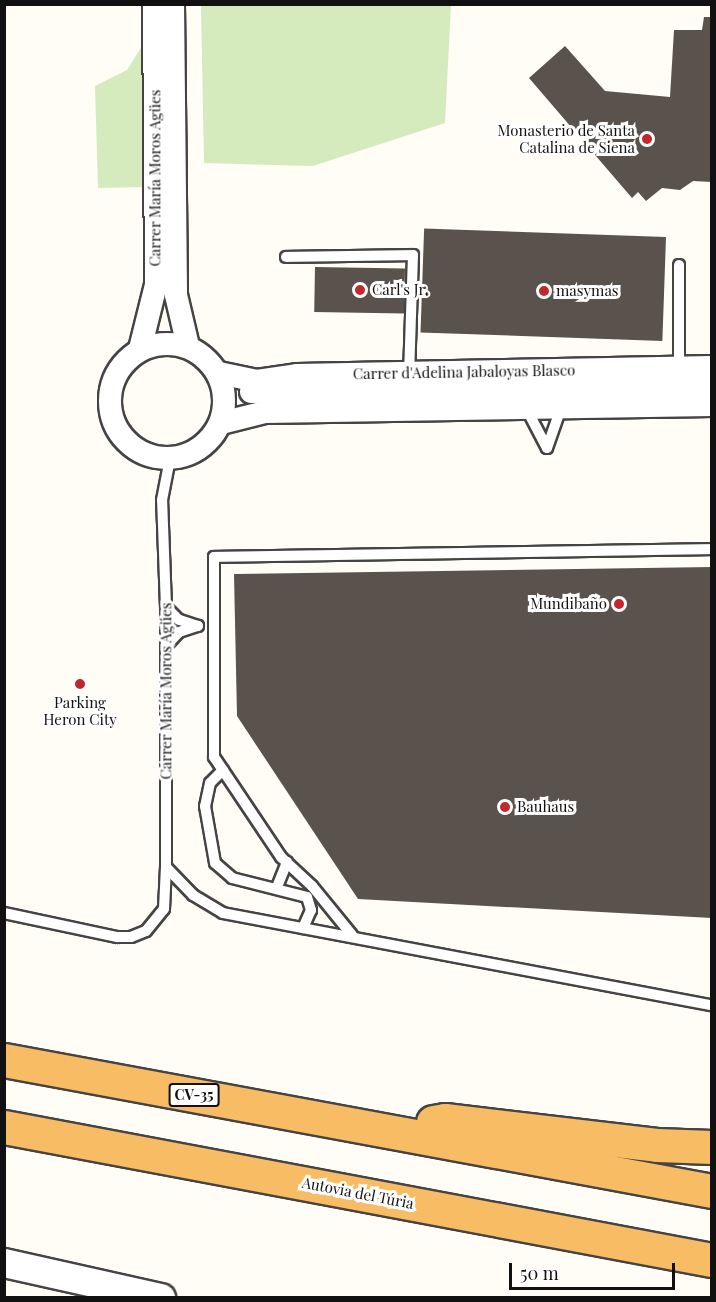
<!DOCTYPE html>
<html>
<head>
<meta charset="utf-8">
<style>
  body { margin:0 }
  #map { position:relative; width:716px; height:1302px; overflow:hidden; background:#fffdf5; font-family:"Playfair Display",serif }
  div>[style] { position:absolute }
  .green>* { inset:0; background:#d5ebbd }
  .building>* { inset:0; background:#5a524d; transform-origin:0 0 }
  .roads { filter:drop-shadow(2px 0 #444) drop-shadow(-2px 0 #444) drop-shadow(0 2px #444) drop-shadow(0 -2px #444) }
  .service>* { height:10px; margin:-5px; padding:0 5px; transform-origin:5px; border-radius:5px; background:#fff }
  .minor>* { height:22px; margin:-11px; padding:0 11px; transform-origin:11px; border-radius:11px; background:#fff }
  .minor>.ring { margin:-11px; padding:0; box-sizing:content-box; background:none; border:22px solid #fff; border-radius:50% }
  .tertiary>* { height:28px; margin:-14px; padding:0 14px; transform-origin:14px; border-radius:14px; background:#fff }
  .trunk>* { height:33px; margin:-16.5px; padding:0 16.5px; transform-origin:16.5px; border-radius:16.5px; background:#f7bc64 }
  .dots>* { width:16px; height:16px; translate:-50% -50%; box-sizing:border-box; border:3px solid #fff; border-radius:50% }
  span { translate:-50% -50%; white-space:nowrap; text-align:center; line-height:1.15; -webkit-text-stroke:6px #fff; paint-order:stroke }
  .shield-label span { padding:2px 4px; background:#fff; border:2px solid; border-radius:4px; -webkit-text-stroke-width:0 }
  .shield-label { font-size:14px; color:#111; font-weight:700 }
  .poi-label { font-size:15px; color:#111 }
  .right { translate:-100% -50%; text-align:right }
  .left { translate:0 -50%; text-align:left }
  .street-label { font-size:15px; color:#111 }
  .frame { position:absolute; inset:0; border:6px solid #111; pointer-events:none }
  .scale { position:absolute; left:509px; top:1263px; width:166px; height:27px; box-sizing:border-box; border:3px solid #111; border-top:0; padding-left:8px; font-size:18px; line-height:21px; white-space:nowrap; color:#111; -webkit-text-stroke:4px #fff; paint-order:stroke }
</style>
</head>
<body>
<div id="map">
  <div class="green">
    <i style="clip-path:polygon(201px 5px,451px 5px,445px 123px,313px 166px,204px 163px)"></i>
    <i style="clip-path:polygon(144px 43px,143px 187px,98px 188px,95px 86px,127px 70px)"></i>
  </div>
  <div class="building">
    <i style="clip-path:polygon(704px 17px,712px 17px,712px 182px,693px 181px,680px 190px,662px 188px,646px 201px,638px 192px,632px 198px,529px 78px,565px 46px,605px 91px,670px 97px,674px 30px,702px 30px)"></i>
    <i style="left:666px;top:237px;width:104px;height:242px;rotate:92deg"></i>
    <i style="left:315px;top:267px;width:90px;height:45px;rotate:1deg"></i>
    <i style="clip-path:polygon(712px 567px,712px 918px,358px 899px,237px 716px,234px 574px)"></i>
  </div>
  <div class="roads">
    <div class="service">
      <i style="left:286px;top:257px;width:127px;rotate:-0.9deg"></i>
      <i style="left:413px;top:255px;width:118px;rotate:91.9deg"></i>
      <i style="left:679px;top:265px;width:103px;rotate:90deg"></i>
      <i style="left:526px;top:408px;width:45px;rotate:62.3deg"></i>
      <i style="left:547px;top:448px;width:42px;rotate:-70.7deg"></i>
      <i style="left:166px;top:646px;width:19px;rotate:-47deg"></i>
      <i style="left:179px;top:632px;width:20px;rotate:-18deg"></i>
      <i style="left:198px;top:626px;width:20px;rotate:-162deg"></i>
      <i style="left:179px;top:620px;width:18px;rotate:-135deg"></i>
      <i style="left:223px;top:770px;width:18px;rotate:135deg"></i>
      <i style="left:210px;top:783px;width:24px;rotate:102deg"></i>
      <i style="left:205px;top:806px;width:58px;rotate:80deg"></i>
      <i style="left:215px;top:863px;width:23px;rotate:41deg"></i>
      <i style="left:232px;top:878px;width:77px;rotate:14.2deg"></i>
      <i style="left:307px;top:897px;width:14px;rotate:73deg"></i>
      <i style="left:311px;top:910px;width:20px;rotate:114deg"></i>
      <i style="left:166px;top:867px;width:39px;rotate:46deg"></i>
      <i style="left:193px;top:895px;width:35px;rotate:31deg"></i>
      <i style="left:223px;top:913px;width:498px;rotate:10.7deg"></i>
      <i style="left:277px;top:887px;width:27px;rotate:-68deg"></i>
      <i style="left:4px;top:913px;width:116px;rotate:12deg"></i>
      <i style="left:117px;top:937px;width:14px"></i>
      <i style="left:131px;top:937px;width:16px;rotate:-22deg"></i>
      <i style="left:146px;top:931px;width:28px;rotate:-51deg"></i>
      <i style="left:164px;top:909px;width:42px;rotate:-87.3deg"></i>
      <i style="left:166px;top:867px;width:260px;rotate:-90deg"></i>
      <i style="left:166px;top:607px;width:107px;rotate:-92.1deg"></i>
      <i style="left:162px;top:500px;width:42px;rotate:-79deg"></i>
      <i style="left:352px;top:935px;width:63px;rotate:-129.2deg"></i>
      <i style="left:312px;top:886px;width:42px;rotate:-136.9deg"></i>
      <i style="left:281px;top:857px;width:120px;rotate:-123.8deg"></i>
      <i style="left:214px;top:757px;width:200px;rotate:-90deg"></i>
      <i style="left:214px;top:557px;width:498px;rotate:-0.9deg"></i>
    </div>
    <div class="minor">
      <i style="left:173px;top:4px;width:291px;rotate:89.4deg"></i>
      <i style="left:176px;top:295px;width:52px;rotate:76.8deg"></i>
      <i class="ring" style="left:110px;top:344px;width:92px;height:92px"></i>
      <i style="left:140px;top:349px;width:66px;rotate:-76deg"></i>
      <i style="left:156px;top:285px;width:281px;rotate:-90.4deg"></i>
      <i style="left:219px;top:373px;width:39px;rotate:12deg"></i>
      <i style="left:257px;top:381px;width:40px;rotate:-8.5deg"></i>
      <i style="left:297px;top:375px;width:415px;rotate:-1.1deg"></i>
      <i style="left:251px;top:392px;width:461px;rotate:-0.6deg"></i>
      <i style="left:221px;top:423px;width:45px;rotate:-14deg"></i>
      <i style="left:265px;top:412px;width:447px;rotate:-0.9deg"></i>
    </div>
    <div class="tertiary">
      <i style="left:4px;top:1263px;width:161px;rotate:12.6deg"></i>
    </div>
    <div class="trunk">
      <i style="left:4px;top:1060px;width:720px;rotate:10.48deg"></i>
      <i style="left:433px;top:1122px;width:12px;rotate:-9deg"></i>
      <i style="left:445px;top:1120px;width:213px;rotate:6.7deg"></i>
      <i style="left:657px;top:1145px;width:55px;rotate:2.1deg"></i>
      <i style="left:4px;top:1127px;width:720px;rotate:10.64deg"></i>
    </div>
  </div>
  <div class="dots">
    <i style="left:647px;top:139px;background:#c4262e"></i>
    <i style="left:360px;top:290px;background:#c4262e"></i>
    <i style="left:544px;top:291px;background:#c4262e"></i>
    <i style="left:619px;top:604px;background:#c4262e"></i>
    <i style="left:80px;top:684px;background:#c4262e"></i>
    <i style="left:505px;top:807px;background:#c4262e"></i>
  </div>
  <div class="shield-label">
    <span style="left:194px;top:1095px">CV-35</span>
  </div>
  <div class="poi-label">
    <span class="right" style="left:635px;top:139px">Monasterio de Santa<br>Catalina de Siena</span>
    <span class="left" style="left:372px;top:290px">Carl's Jr.</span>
    <span class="left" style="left:556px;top:291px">masymas</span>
    <span class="right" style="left:607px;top:604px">Mundibaño</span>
    <span style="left:80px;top:711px">Parking<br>Heron City</span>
    <span class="left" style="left:517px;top:807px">Bauhaus</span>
  </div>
  <div class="street-label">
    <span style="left:155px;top:178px;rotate:-90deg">Carrer María Moros Agües</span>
    <span style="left:464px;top:372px;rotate:-1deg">Carrer d'Adelina Jabaloyas Blasco</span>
    <span style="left:166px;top:691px;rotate:-90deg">Carrer María Moros Agües</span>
    <span style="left:358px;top:1193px;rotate:11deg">Autovia del Túria</span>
  </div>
  <div class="frame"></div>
  <div class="scale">50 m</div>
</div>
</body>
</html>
